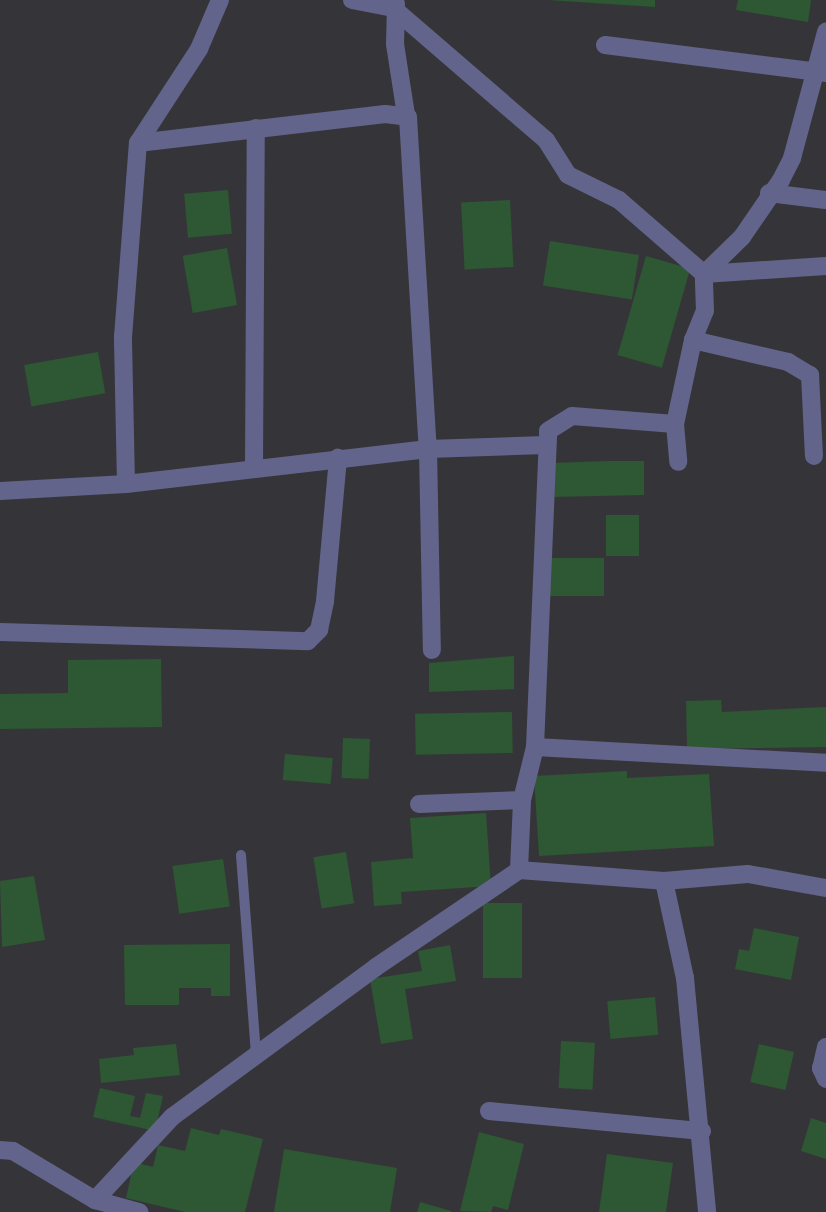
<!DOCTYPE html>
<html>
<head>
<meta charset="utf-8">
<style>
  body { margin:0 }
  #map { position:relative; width:826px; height:1212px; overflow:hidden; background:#353539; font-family:Overpass,sans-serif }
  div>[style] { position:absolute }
  .building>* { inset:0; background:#2e5733; transform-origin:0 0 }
  .service>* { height:10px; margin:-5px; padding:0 5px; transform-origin:5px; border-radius:5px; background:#63648b }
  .minor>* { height:18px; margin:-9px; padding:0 9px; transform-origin:9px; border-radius:9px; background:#63648b }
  span { translate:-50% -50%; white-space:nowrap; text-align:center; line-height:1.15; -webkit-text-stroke:6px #2b2b2e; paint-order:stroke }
</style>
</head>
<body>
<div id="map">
  <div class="building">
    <i style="clip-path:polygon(548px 0,655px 0,655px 7px)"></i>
    <i style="clip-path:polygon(738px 0,811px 0,808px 22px,736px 10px)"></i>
    <i style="left:228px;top:190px;width:44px;height:44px;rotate:85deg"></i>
    <i style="left:510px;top:200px;width:67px;height:49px;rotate:87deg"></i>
    <i style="left:550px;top:241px;width:90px;height:45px;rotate:9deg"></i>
    <i style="left:227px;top:248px;width:58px;height:45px;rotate:80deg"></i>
    <i style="left:646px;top:256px;width:46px;height:103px;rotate:16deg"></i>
    <i style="left:98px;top:352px;width:42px;height:75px;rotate:80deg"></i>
    <i style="clip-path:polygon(608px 461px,644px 461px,644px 495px,552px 497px,551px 463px)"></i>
    <i style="left:606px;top:515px;width:33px;height:41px"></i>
    <i style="left:549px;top:558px;width:55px;height:38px"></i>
    <i style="clip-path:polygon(514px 656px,514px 689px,429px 692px,429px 663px)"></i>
    <i style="clip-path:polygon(161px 659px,162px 727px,0 729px,0 694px,68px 693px,68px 660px)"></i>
    <i style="clip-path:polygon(721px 700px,722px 712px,826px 707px,826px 747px,687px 749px,686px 701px)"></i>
    <i style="left:512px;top:712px;width:41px;height:97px;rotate:89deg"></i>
    <i style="left:343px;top:738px;width:27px;height:40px;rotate:2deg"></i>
    <i style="left:285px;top:754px;width:48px;height:26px;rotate:5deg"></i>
    <i style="clip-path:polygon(627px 771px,627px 778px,709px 774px,714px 846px,539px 856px,534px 776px)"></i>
    <i style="clip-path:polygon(486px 813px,491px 886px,401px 892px,402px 904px,374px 906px,371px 862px,413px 858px,410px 818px)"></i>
    <i style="left:346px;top:852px;width:52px;height:33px;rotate:81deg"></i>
    <i style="left:223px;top:859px;width:48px;height:51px;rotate:82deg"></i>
    <i style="clip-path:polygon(34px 876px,45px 940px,2px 947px,0 881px)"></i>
    <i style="left:483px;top:903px;width:39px;height:75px"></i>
    <i style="clip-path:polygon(754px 928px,799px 937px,791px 980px,735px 969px,739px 949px,749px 951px)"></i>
    <i style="clip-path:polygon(230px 944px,230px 996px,211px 996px,211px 988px,179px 988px,179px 1005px,125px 1005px,124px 945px)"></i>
    <i style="clip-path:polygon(450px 945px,456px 981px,405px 989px,413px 1039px,381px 1044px,370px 979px,422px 971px,418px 951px)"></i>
    <i style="left:655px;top:997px;width:38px;height:48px;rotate:85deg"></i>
    <i style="left:561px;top:1041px;width:34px;height:47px;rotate:3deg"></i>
    <i style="clip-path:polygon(176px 1044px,180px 1075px,101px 1083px,99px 1059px,134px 1055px,133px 1048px)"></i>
    <i style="left:759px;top:1044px;width:36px;height:39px;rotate:13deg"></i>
    <i style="clip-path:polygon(100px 1088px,135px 1096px,130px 1116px,140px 1118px,146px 1093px,163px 1096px,155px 1131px,93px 1117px)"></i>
    <i style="clip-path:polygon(811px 1118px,826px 1123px,826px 1159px,801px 1151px)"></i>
    <i style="clip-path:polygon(191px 1128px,219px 1135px,221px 1129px,263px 1139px,245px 1212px,185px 1212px,126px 1198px,134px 1162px,153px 1167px,158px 1145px,185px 1151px)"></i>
    <i style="clip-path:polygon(479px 1132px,524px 1144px,508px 1210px,493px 1206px,491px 1212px,460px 1211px)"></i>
    <i style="clip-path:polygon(284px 1149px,397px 1168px,390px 1212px,274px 1212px)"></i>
    <i style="clip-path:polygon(607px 1154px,673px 1163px,666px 1212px,599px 1212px)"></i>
    <i style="clip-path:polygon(420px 1202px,451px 1211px,451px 1212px,417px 1212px)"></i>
  </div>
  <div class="service">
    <i style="left:241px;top:855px;width:201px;rotate:85.7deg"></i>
  </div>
  <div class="minor">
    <i style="left:352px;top:0;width:42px;rotate:11deg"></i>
    <i style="left:393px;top:8px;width:202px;rotate:40.8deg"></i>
    <i style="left:546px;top:140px;width:41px;rotate:57.8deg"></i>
    <i style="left:568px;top:175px;width:57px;rotate:26.1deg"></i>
    <i style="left:619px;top:200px;width:113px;rotate:41deg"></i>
    <i style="left:704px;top:274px;width:122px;rotate:-3.8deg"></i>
    <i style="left:396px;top:4px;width:40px;rotate:91.4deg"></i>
    <i style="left:395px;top:44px;width:72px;rotate:81.2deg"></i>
    <i style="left:605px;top:45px;width:223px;rotate:7.2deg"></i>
    <i style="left:138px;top:143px;width:249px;rotate:-6.7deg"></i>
    <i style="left:385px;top:114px;width:23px;rotate:7deg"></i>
    <i style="left:408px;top:117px;width:333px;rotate:86.6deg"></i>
    <i style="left:428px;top:449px;width:201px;rotate:88.9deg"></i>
    <i style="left:769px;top:193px;width:57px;rotate:7deg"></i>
    <i style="left:693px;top:340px;width:98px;rotate:13deg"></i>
    <i style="left:788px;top:362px;width:26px;rotate:31deg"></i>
    <i style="left:810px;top:375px;width:81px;rotate:87.2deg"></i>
    <i style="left:675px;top:424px;width:38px;rotate:85deg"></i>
    <i style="left:254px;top:468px;width:340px;rotate:-89.7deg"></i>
    <i style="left:126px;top:484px;width:147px;rotate:-91.2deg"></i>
    <i style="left:123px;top:337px;width:195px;rotate:-85.6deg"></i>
    <i style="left:138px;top:143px;width:112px;rotate:-57deg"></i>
    <i style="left:199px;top:49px;width:53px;rotate:-66.8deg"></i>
    <i style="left:0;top:491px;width:126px;rotate:-3.2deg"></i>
    <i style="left:126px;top:484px;width:304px;rotate:-6.6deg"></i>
    <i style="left:428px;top:449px;width:117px;rotate:-2deg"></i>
    <i style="left:0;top:632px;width:308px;rotate:1.7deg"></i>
    <i style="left:308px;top:641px;width:16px;rotate:-45deg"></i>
    <i style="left:319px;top:630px;width:30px;rotate:-78deg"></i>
    <i style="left:325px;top:601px;width:144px;rotate:-84.8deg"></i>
    <i style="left:535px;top:747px;width:291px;rotate:3.1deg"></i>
    <i style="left:419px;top:804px;width:103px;rotate:-2.2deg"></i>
    <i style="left:519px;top:870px;width:70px;rotate:-87.5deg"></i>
    <i style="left:522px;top:800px;width:55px;rotate:-76.2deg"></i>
    <i style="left:535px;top:747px;width:316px;rotate:-87.6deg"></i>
    <i style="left:548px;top:431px;width:28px;rotate:-32deg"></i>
    <i style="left:572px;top:416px;width:103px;rotate:4.4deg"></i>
    <i style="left:675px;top:424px;width:86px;rotate:-77.9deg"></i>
    <i style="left:693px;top:340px;width:31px;rotate:-68deg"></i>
    <i style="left:705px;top:311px;width:37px;rotate:-92deg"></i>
    <i style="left:704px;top:274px;width:53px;rotate:-44.2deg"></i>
    <i style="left:742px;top:237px;width:69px;rotate:-55.6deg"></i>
    <i style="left:781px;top:180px;width:25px;rotate:-63deg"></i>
    <i style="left:792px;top:158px;width:131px;rotate:-74.9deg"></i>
    <i style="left:664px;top:881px;width:99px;rotate:77.8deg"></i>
    <i style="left:685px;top:978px;width:235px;rotate:84.6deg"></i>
    <i style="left:826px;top:1047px;width:22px;rotate:103deg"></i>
    <i style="left:821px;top:1068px;width:12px;rotate:66deg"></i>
    <i style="left:489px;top:1111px;width:214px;rotate:5.4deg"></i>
    <i style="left:0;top:1150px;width:13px;rotate:4deg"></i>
    <i style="left:13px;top:1151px;width:96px;rotate:30.9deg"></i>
    <i style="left:95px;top:1200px;width:46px;rotate:15.3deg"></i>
    <i style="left:95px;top:1200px;width:113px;rotate:-47.1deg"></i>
    <i style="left:172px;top:1117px;width:253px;rotate:-36.3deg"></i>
    <i style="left:376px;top:967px;width:173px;rotate:-34.1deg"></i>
    <i style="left:519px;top:870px;width:145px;rotate:4.3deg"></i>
    <i style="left:664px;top:881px;width:84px;rotate:-4.8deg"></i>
    <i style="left:748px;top:874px;width:79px;rotate:10.2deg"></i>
  </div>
</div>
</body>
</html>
